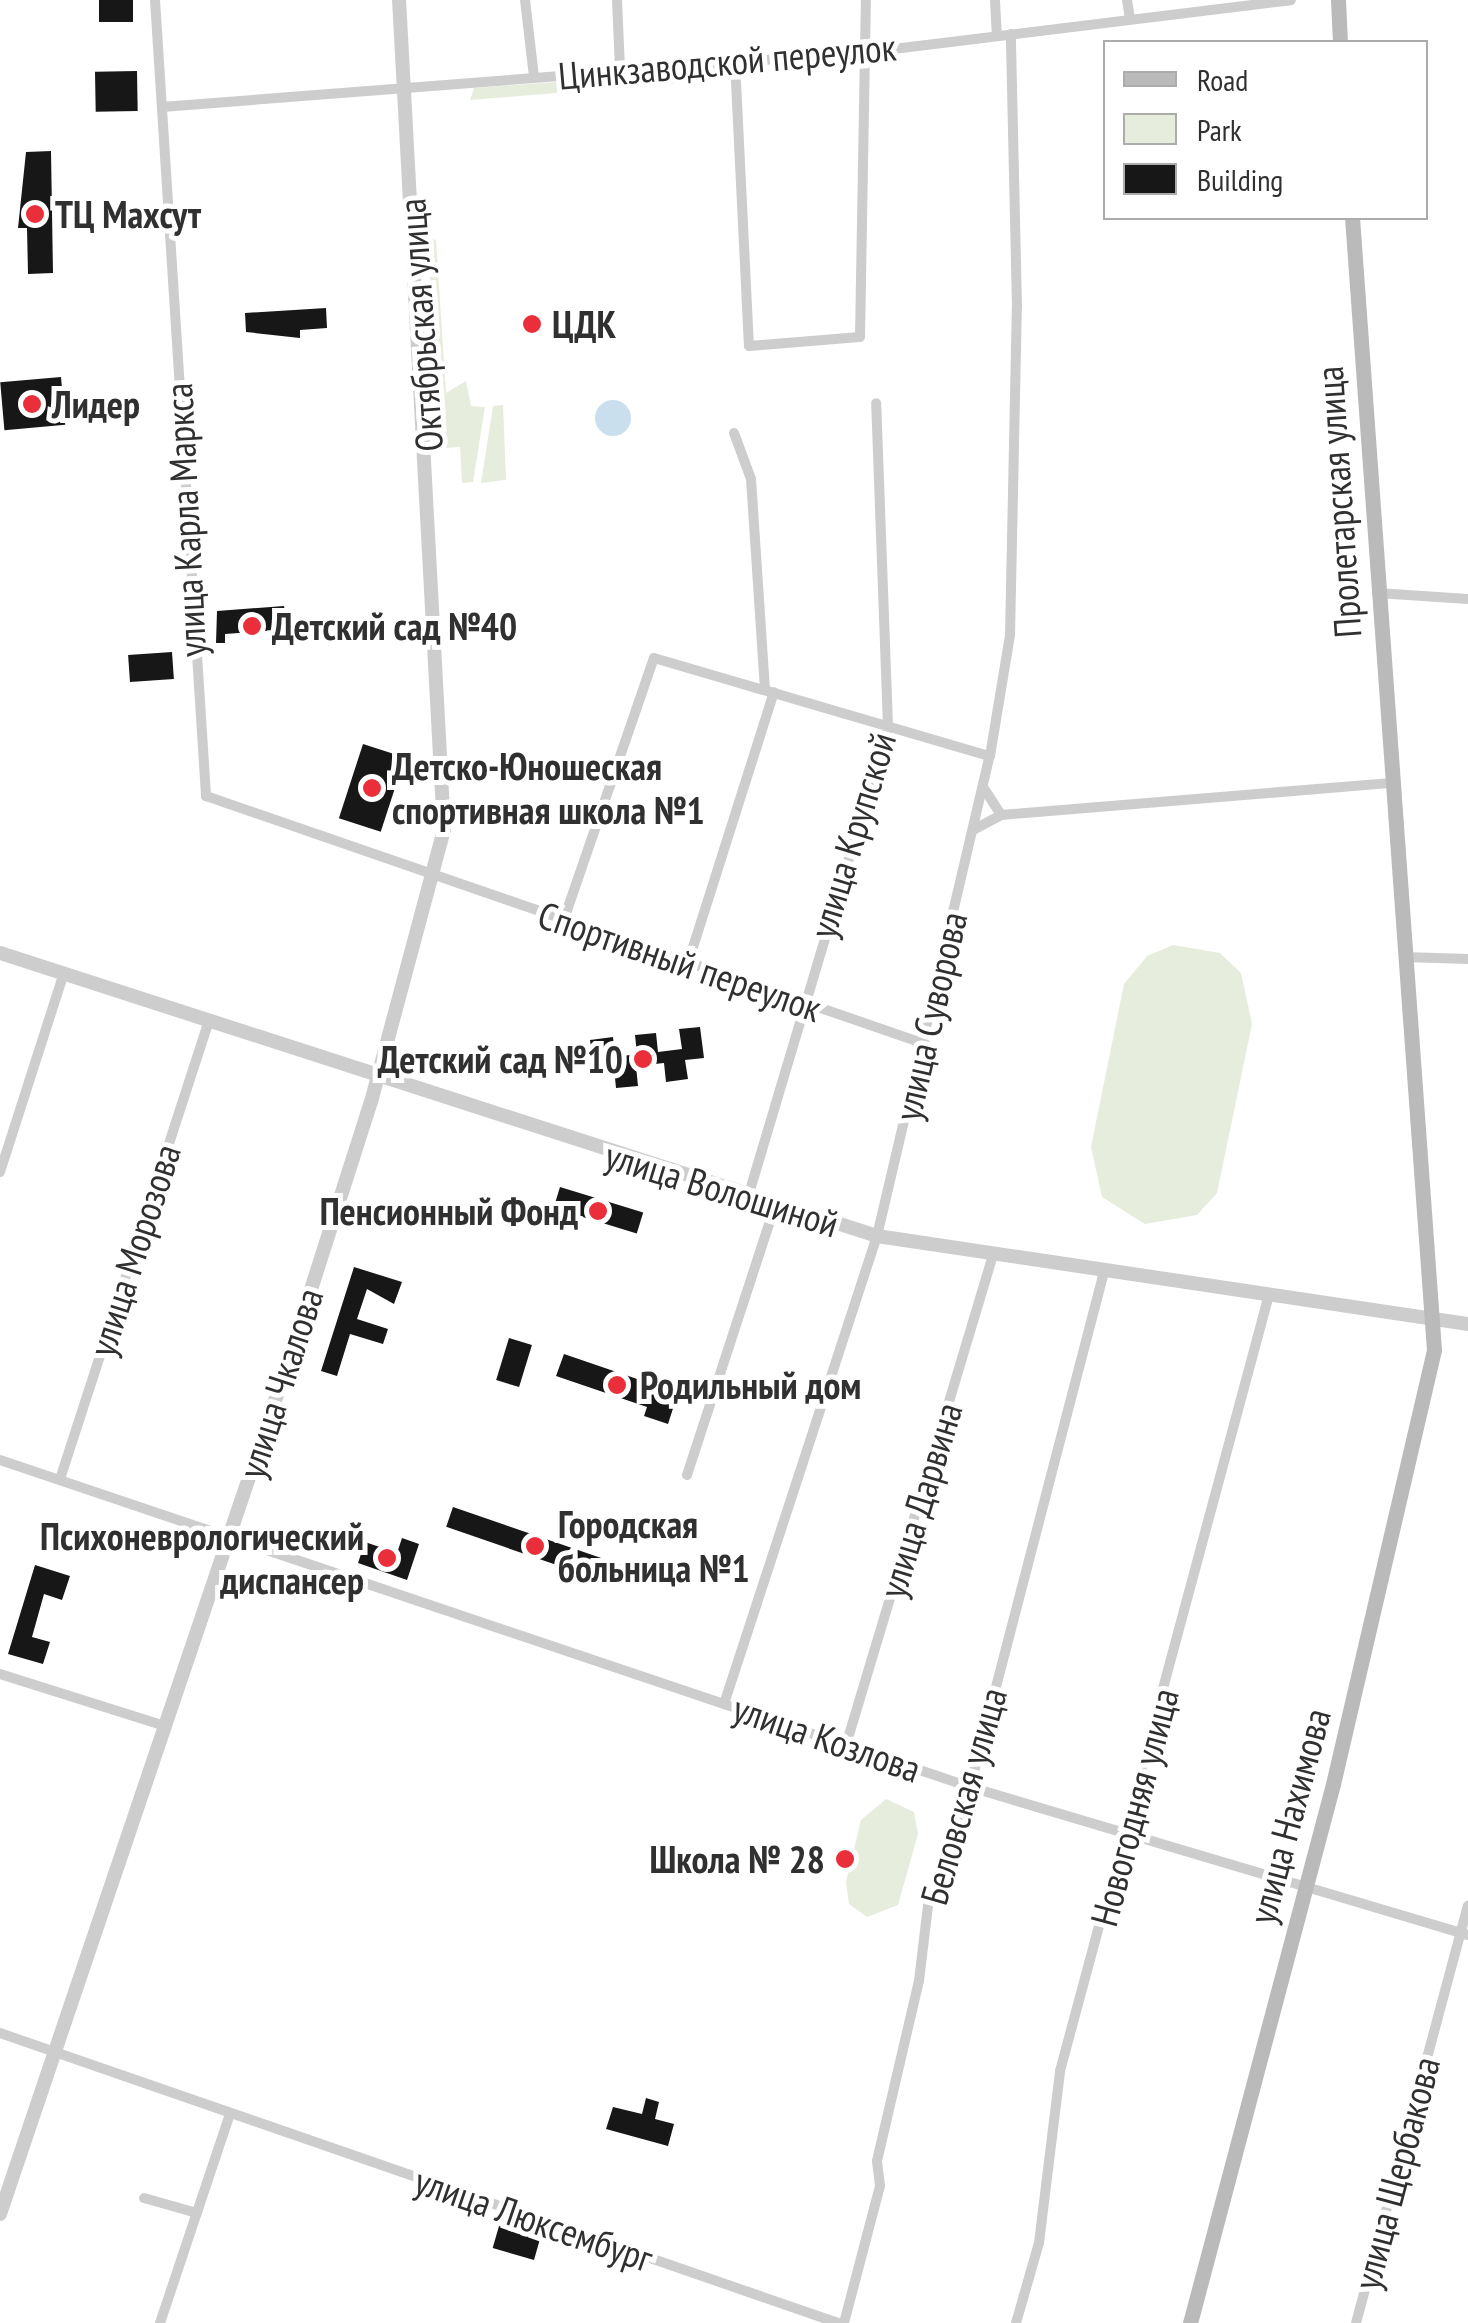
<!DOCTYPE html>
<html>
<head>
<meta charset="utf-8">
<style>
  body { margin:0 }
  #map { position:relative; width:1468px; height:2323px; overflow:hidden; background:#fff; font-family:"PT Sans Narrow",sans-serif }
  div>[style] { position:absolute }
  .green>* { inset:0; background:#e6eddd }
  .water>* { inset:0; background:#c9dfed }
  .round { border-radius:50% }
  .building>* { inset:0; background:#171717; transform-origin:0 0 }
  .minor>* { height:10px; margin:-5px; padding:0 5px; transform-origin:5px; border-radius:5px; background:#cdcdcd }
  .tertiary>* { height:14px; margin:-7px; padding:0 7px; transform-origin:7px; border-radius:7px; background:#cdcdcd }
  .secondary>* { height:15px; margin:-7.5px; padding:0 7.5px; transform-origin:7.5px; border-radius:7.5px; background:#bababa }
  .dots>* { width:28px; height:28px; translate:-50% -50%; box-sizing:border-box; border:5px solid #fff; border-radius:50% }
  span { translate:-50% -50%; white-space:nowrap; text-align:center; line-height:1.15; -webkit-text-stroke:10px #fff; paint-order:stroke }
  .street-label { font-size:38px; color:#303030 }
  .poi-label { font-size:38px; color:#303030; font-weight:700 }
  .left { translate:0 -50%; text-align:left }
  .right { translate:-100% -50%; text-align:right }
  .legend { position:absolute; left:1103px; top:40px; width:325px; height:180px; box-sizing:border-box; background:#fff; border:2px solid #acacac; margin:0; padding:12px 18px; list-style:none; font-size:30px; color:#303030 }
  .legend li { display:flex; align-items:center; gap:20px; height:50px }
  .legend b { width:50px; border:2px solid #acacac }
</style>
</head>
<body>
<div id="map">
  <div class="green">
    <i style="clip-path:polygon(731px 68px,703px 81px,626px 88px,630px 76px)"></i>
    <i style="clip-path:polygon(610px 78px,616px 88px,470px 100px,474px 88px)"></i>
    <i style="clip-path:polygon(426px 236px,436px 240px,446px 393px,466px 381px,471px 406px,485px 407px,473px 482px,462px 483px,460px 447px,446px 448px)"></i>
    <i style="clip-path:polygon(503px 405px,506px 480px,481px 483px,493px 406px)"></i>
    <i style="clip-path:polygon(1173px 945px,1220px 953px,1241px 973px,1252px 1024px,1217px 1193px,1197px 1215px,1145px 1224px,1102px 1197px,1091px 1147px,1124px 984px,1147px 956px)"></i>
    <i style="clip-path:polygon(886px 1799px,914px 1812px,918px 1834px,898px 1905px,867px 1917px,849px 1904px,846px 1882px,861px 1820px)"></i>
  </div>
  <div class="water">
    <i class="round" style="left:595px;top:400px;width:36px;height:36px"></i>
  </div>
  <div class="building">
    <i style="left:99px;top:0;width:34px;height:22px"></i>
    <i style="left:137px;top:71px;width:40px;height:42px;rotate:89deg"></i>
    <i style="clip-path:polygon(51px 151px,53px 273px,28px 274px,27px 228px,18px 228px,26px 152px)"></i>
    <i style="clip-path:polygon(326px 308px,327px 328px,300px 330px,300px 338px,246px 332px,245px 313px)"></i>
    <i style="left:61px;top:377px;width:48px;height:61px;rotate:85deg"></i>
    <i style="clip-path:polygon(284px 606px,291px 639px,280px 640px,279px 630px,225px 634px,225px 643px,216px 643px,217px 611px)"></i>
    <i style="left:172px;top:652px;width:27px;height:44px;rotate:86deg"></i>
    <i style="left:363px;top:744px;width:44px;height:78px;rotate:18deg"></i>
    <i style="clip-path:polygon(700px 1027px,704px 1058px,685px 1060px,688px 1079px,666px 1082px,664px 1063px,636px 1066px,638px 1086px,616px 1088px,614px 1068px,594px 1070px,590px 1040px,613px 1037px,615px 1057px,637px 1054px,635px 1035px,656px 1033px,658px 1052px,682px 1049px,679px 1029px)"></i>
    <i style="left:560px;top:1187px;width:87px;height:22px;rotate:17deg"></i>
    <i style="clip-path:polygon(354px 1267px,402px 1282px,394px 1304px,367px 1289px,357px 1319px,388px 1329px,383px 1344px,350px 1334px,337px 1376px,321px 1371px)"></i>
    <i style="left:509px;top:1338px;width:24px;height:44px;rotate:17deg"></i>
    <i style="clip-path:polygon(564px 1354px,678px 1393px,668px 1424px,644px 1416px,647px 1407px,556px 1376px)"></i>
    <i style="left:453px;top:1507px;width:179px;height:21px;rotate:19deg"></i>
    <i style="clip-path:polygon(402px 1538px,419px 1544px,407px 1580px,358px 1563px,365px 1542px,397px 1553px)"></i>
    <i style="clip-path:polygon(35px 1565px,70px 1576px,62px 1600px,44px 1594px,32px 1637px,50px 1642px,43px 1664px,8px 1654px)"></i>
    <i style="clip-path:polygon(646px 2098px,659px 2102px,655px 2119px,674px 2124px,668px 2146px,606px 2129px,613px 2107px,642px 2114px)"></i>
    <i style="left:499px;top:2226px;width:43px;height:23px;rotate:16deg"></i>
  </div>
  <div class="minor">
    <i style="left:155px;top:0;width:798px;rotate:86.33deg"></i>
    <i style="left:206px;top:796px;width:761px;rotate:19.03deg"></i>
    <i style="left:525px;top:0;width:78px;rotate:83.3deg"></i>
    <i style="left:617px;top:0;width:70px;rotate:87.5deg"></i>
    <i style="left:995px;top:0;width:36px;rotate:87deg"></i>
    <i style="left:1127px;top:0;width:20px;rotate:81deg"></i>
    <i style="left:735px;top:61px;width:285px;rotate:87.2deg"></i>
    <i style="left:749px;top:346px;width:111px;rotate:-4.6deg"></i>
    <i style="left:860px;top:337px;width:337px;rotate:-89deg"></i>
    <i style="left:162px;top:107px;width:709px;rotate:-4.45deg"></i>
    <i style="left:869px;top:52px;width:425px;rotate:-7deg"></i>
    <i style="left:734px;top:433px;width:49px;rotate:69.7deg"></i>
    <i style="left:751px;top:479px;width:211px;rotate:86.2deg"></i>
    <i style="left:1377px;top:593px;width:91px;rotate:3.8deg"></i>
    <i style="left:983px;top:787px;width:33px;rotate:57deg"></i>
    <i style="left:973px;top:830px;width:32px;rotate:-28deg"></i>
    <i style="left:1001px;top:815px;width:389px;rotate:-4.7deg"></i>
    <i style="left:563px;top:922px;width:279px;rotate:-71deg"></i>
    <i style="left:654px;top:658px;width:350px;rotate:16.3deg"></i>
    <i style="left:1404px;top:957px;width:64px;rotate:1.8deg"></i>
    <i style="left:688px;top:963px;width:284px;rotate:-72.4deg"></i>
    <i style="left:0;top:1172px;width:209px;rotate:-72.2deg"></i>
    <i style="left:748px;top:1197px;width:491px;rotate:-73.4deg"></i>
    <i style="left:888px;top:726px;width:323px;rotate:-92.1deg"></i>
    <i style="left:0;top:1460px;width:1024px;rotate:18.63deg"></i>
    <i style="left:970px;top:1787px;width:520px;rotate:16.55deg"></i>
    <i style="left:687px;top:1475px;width:283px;rotate:-71.9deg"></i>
    <i style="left:60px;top:1479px;width:482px;rotate:-72deg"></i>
    <i style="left:0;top:1674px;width:173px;rotate:17.5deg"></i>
    <i style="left:724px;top:1704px;width:492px;rotate:-71.9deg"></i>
    <i style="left:877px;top:1236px;width:493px;rotate:-76.8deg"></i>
    <i style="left:990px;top:756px;width:123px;rotate:-80.6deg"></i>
    <i style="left:1010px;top:635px;width:328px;rotate:-88.8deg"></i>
    <i style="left:1017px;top:307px;width:273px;rotate:-91.3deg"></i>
    <i style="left:846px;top:1745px;width:512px;rotate:-73.3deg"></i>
    <i style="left:0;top:2033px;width:887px;rotate:19.09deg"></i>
    <i style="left:144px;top:2198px;width:55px;rotate:15.8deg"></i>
    <i style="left:160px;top:2323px;width:217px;rotate:-71.5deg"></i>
    <i style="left:844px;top:2323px;width:142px;rotate:-75.3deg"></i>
    <i style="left:880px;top:2186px;width:25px;rotate:-97deg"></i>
    <i style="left:877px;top:2161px;width:185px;rotate:-76.9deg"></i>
    <i style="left:919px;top:1981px;width:77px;rotate:-83.2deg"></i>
    <i style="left:928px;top:1905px;width:125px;rotate:-70.4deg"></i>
    <i style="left:970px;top:1787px;width:532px;rotate:-75.42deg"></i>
    <i style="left:1016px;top:2323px;width:83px;rotate:-74deg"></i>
    <i style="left:1039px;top:2243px;width:173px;rotate:-83deg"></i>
    <i style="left:1060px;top:2071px;width:804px;rotate:-74.93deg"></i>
    <i style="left:1356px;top:2323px;width:432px;rotate:-75deg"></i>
  </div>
  <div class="tertiary">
    <i style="left:0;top:953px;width:922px;rotate:17.88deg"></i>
    <i style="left:877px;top:1236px;width:598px;rotate:8.47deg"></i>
    <i style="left:0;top:2214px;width:890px;rotate:-71.32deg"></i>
    <i style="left:285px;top:1371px;width:282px;rotate:-72.3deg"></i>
    <i style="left:371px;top:1102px;width:282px;rotate:-75deg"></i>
    <i style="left:444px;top:830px;width:831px;rotate:-93.1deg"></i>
  </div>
  <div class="secondary">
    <i style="left:1338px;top:0;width:42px;rotate:87.3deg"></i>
    <i style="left:1190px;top:2323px;width:558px;rotate:-75.14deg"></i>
    <i style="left:1333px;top:1784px;width:446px;rotate:-76.9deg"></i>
    <i style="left:1434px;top:1350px;width:1135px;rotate:-94.14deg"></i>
  </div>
  <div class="dots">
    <i style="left:35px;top:214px;background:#ea2f3b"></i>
    <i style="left:532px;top:324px;background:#ea2f3b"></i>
    <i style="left:32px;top:404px;background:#ea2f3b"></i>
    <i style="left:252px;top:626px;background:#ea2f3b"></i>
    <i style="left:372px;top:788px;background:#ea2f3b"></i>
    <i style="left:643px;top:1059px;background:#ea2f3b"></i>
    <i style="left:598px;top:1211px;background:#ea2f3b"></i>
    <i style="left:617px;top:1385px;background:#ea2f3b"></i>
    <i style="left:535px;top:1546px;background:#ea2f3b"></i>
    <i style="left:387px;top:1558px;background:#ea2f3b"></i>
    <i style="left:845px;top:1859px;background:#ea2f3b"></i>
  </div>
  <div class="street-label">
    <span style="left:727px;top:61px;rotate:-5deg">Цинкзаводской переулок</span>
    <span style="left:420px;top:325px;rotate:-94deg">Октябрьская улица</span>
    <span style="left:1338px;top:502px;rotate:-94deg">Пролетарская улица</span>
    <span style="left:185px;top:520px;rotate:-93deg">улица Карла Маркса</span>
    <span style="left:852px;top:835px;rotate:-73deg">улица Крупской</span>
    <span style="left:680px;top:961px;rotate:19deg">Спортивный переулок</span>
    <span style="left:930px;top:1016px;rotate:-77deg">улица Суворова</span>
    <span style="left:722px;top:1189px;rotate:17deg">улица Волошиной</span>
    <span style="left:134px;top:1250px;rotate:-72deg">улица Морозова</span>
    <span style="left:280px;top:1383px;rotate:-72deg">улица Чкалова</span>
    <span style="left:920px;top:1500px;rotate:-73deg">улица Дарвина</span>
    <span style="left:827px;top:1738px;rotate:19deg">улица Козлова</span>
    <span style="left:963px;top:1796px;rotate:-74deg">Беловская улица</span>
    <span style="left:1134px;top:1807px;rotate:-75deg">Новогодняя улица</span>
    <span style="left:1289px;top:1816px;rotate:-75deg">улица Нахимова</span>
    <span style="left:1396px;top:2173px;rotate:-75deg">улица Щербакова</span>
    <span style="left:534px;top:2219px;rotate:19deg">улица Люксембург</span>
  </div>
  <div class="poi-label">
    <span class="left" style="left:55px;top:214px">ТЦ Махсут</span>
    <span class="left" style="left:552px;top:324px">ЦДК</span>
    <span class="left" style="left:52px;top:404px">Лидер</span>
    <span class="left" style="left:272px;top:626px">Детский сад №40</span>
    <span class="left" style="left:392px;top:788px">Детско-Юношеская<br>спортивная школа №1</span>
    <span class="right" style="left:623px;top:1059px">Детский сад №10</span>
    <span class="right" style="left:578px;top:1211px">Пенсионный Фонд</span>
    <span class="left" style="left:640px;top:1385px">Родильный дом</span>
    <span class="left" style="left:558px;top:1546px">Городская<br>больница №1</span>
    <span class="right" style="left:364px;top:1558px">Психоневрологический<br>диспансер</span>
    <span class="right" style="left:825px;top:1859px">Школа № 28</span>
  </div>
  <ul class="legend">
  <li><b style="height:12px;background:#bababa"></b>Road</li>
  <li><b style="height:28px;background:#e6eddd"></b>Park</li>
  <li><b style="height:28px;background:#171717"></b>Building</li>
  </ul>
</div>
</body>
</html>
